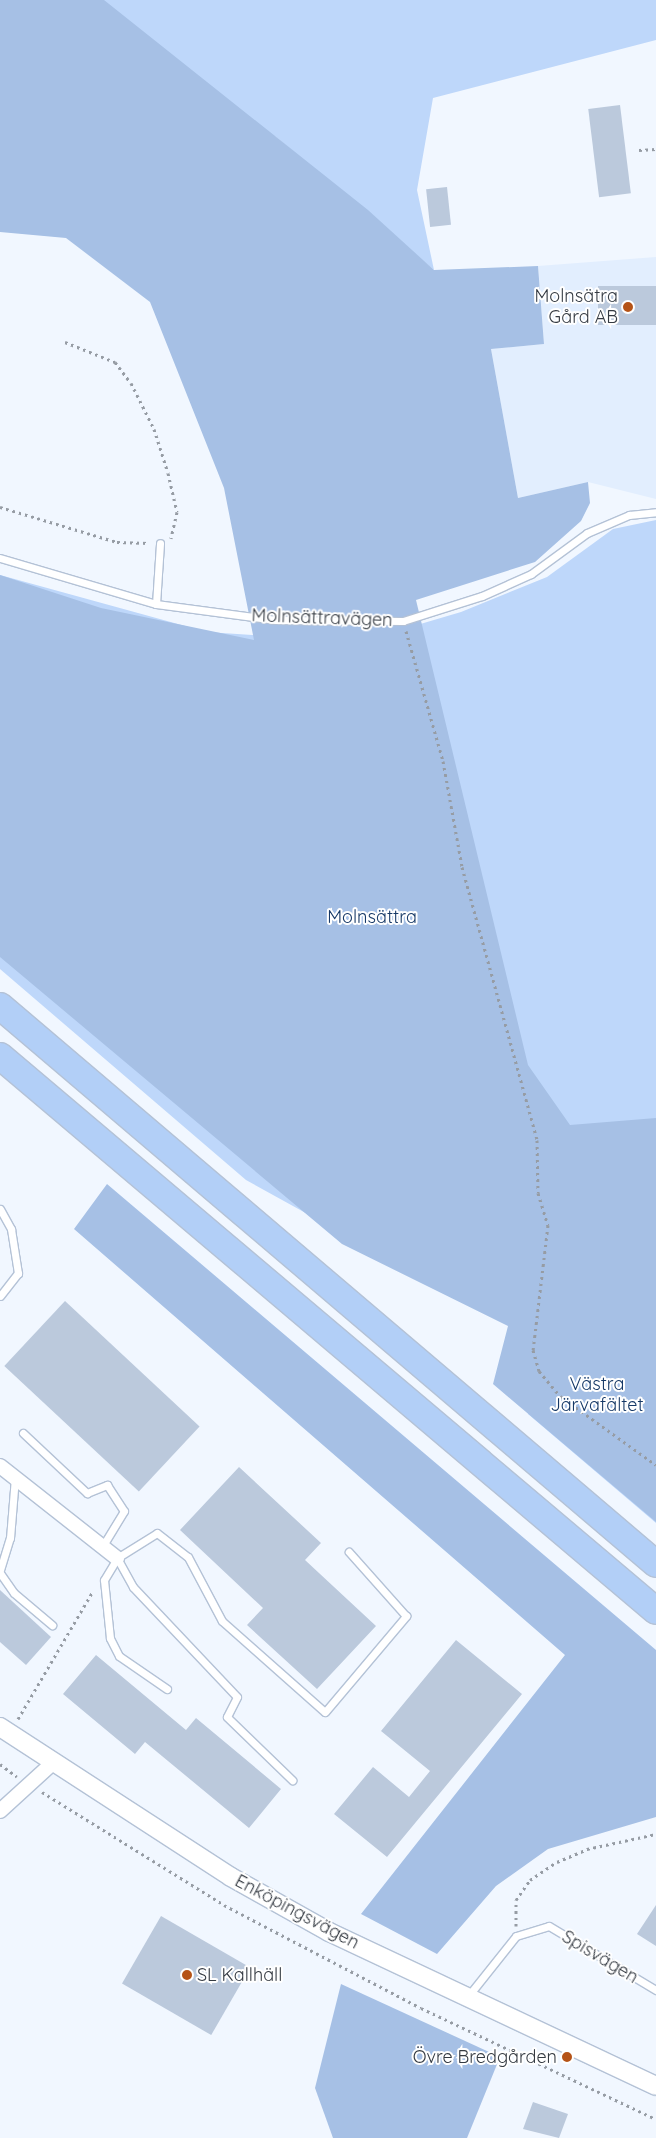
<!DOCTYPE html>
<html>
<head>
<meta charset="utf-8">
<style>
  body { margin:0 }
  #map { position:relative; width:656px; height:2138px; overflow:hidden; background:#f1f7ff; font-family:Quicksand,sans-serif }
  div>[style] { position:absolute }
  .built>* { inset:0; background:#e2eefe }
  .green>* { inset:0; background:#bed7fa }
  .forest>* { inset:0; background:#a6c0e5 }
  .building>* { inset:0; background:#bbc9dc; transform-origin:0 0 }
  .path>* { height:3px; margin-top:-1.5px; transform-origin:0; background:repeating-linear-gradient(90deg,#969ca4 0 2.5px,transparent 0 6.5px) }
  .roads { filter:drop-shadow(1px 0 #b4c2d6) drop-shadow(-1px 0 #b4c2d6) drop-shadow(0 1px #b4c2d6) drop-shadow(0 -1px #b4c2d6) }
  .service>* { height:7px; margin:-3.5px; padding:0 3.5px; transform-origin:3.5px; border-radius:3.5px; background:#fff }
  .minor>* { height:14px; margin:-7px; padding:0 7px; transform-origin:7px; border-radius:7px; background:#fff }
  .tertiary>* { height:18px; margin:-9px; padding:0 9px; transform-origin:9px; border-radius:9px; background:#fff }
  .motorway>* { height:26px; margin:-13px; padding:0 13px; transform-origin:13px; border-radius:13px; background:#b2cff7 }
  .dots>* { width:14px; height:14px; translate:-50% -50%; box-sizing:border-box; border:2px solid #fff; border-radius:50% }
  span { translate:-50% -50%; white-space:nowrap; text-align:center; line-height:1.15; -webkit-text-stroke:4px #fff; paint-order:stroke }
  .poi-label { font-size:18px; color:#343a42 }
  .right { translate:-100% -50%; text-align:right }
  .left { translate:0 -50%; text-align:left }
  .street-label { font-size:18px; color:#343a42 }
  .park-label { font-size:18px; color:#153866 }
</style>
</head>
<body>
<div id="map">
  <div class="built">
    <i style="clip-path:polygon(656px 257px,656px 499px,588px 482px,518px 498px,491px 349px,544px 344px,538px 266px)"></i>
  </div>
  <div class="green">
    <i style="clip-path:polygon(0 0,656px 0,656px 40px,433px 98px,417px 190px,434px 270px,276px 137px)"></i>
    <i style="clip-path:polygon(656px 520px,656px 1523px,528px 1414px,552px 1349px,246px 1180px,0 969px,0 575px,207px 632px,298px 638px,417px 625px,461px 612px,547px 577px,613px 529px)"></i>
  </div>
  <div class="forest">
    <i style="clip-path:polygon(0 0,104px 0,368px 210px,434px 270px,538px 266px,544px 344px,491px 349px,518px 498px,588px 482px,590px 503px,581px 521px,535px 562px,416px 600px,528px 1065px,570px 1125px,656px 1118px,656px 1522px,493px 1384px,508px 1326px,342px 1244px,0 957px,0 575px,101px 608px,254px 640px,224px 488px,150px 302px,66px 238px,0 232px)"></i>
    <i style="clip-path:polygon(107px 1184px,656px 1650px,656px 1817px,548px 1849px,496px 1886px,437px 1954px,361px 1914px,565px 1655px,74px 1229px)"></i>
    <i style="clip-path:polygon(341px 1984px,500px 2057px,467px 2138px,333px 2138px,315px 2088px)"></i>
  </div>
  <div class="building">
    <i style="left:620px;top:105px;width:89px;height:32px;rotate:83deg"></i>
    <i style="left:447px;top:187px;width:38px;height:21px;rotate:84deg"></i>
    <i style="left:656px;top:286px;width:39px;height:58px;rotate:90deg"></i>
    <i style="left:65px;top:1301px;width:184px;height:89px;rotate:43deg"></i>
    <i style="clip-path:polygon(239px 1467px,321px 1543px,305px 1560px,376px 1626px,317px 1689px,247px 1625px,263px 1608px,180px 1530px)"></i>
    <i style="clip-path:polygon(0 1590px,51px 1637px,26px 1665px,0 1642px)"></i>
    <i style="clip-path:polygon(456px 1640px,522px 1694px,387px 1857px,334px 1814px,373px 1767px,409px 1797px,430px 1771px,381px 1731px)"></i>
    <i style="clip-path:polygon(96px 1655px,186px 1730px,196px 1718px,281px 1789px,249px 1828px,145px 1742px,135px 1754px,63px 1694px)"></i>
    <i style="clip-path:polygon(656px 1905px,656px 1946px,637px 1934px)"></i>
    <i style="left:161px;top:1916px;width:103px;height:78px;rotate:30deg"></i>
    <i style="clip-path:polygon(533px 2102px,568px 2114px,559px 2138px,523px 2129px)"></i>
  </div>
  <div class="path">
    <i style="left:639px;top:150px;width:17px;rotate:-3deg"></i>
    <i style="left:65px;top:342px;width:54px;rotate:21.8deg"></i>
    <i style="left:115px;top:362px;width:26px;rotate:53deg"></i>
    <i style="left:131px;top:383px;width:51px;rotate:63.4deg"></i>
    <i style="left:154px;top:429px;width:46px;rotate:72.3deg"></i>
    <i style="left:168px;top:473px;width:40px;rotate:77deg"></i>
    <i style="left:177px;top:512px;width:27px;rotate:103deg"></i>
    <i style="left:0;top:507px;width:122px;rotate:16.7deg"></i>
    <i style="left:117px;top:542px;width:32px;rotate:2deg"></i>
    <i style="left:406px;top:631px;width:135px;rotate:74.1deg"></i>
    <i style="left:443px;top:761px;width:108px;rotate:79.8deg"></i>
    <i style="left:462px;top:867px;width:283px;rotate:74.6deg"></i>
    <i style="left:537px;top:1140px;width:53px;rotate:88.9deg"></i>
    <i style="left:538px;top:1193px;width:34px;rotate:73deg"></i>
    <i style="left:548px;top:1225px;width:126px;rotate:96.8deg"></i>
    <i style="left:533px;top:1350px;width:22px;rotate:74deg"></i>
    <i style="left:539px;top:1371px;width:33px;rotate:50deg"></i>
    <i style="left:560px;top:1396px;width:118px;rotate:35.7deg"></i>
    <i style="left:18px;top:1719px;width:148px;rotate:-59.6deg"></i>
    <i style="left:0;top:1764px;width:21px;rotate:37deg"></i>
    <i style="left:42px;top:1792px;width:214px;rotate:31.8deg"></i>
    <i style="left:224px;top:1905px;width:222px;rotate:27.6deg"></i>
    <i style="left:421px;top:2008px;width:260px;rotate:25.3deg"></i>
    <i style="left:516px;top:1926px;width:26px;rotate:-90deg"></i>
    <i style="left:516px;top:1900px;width:24px;rotate:-55deg"></i>
    <i style="left:530px;top:1880px;width:32px;rotate:-34deg"></i>
    <i style="left:557px;top:1862px;width:33px;rotate:-23deg"></i>
    <i style="left:587px;top:1849px;width:71px;rotate:-12.3deg"></i>
  </div>
  <div class="roads">
    <div class="service">
      <i style="left:0;top:558px;width:163px;rotate:16.4deg"></i>
      <i style="left:156px;top:604px;width:121px;rotate:7.6deg"></i>
      <i style="left:276px;top:620px;width:127px;rotate:0.5deg"></i>
      <i style="left:403px;top:621px;width:83px;rotate:-17.6deg"></i>
      <i style="left:482px;top:596px;width:54px;rotate:-24.2deg"></i>
      <i style="left:531px;top:574px;width:69px;rotate:-36.2deg"></i>
      <i style="left:587px;top:533px;width:46px;rotate:-23.2deg"></i>
      <i style="left:629px;top:515px;width:27px;rotate:-6deg"></i>
      <i style="left:156px;top:604px;width:61px;rotate:-86.2deg"></i>
      <i style="left:0;top:1209px;width:23px;rotate:61deg"></i>
      <i style="left:11px;top:1229px;width:45px;rotate:81deg"></i>
      <i style="left:18px;top:1273px;width:29px;rotate:128deg"></i>
      <i style="left:23px;top:1433px;width:88px;rotate:43.2deg"></i>
      <i style="left:87px;top:1493px;width:22px;rotate:-22deg"></i>
      <i style="left:107px;top:1485px;width:31px;rotate:57deg"></i>
      <i style="left:124px;top:1511px;width:42px;rotate:121.4deg"></i>
      <i style="left:117px;top:1558px;width:33px;rotate:61deg"></i>
      <i style="left:133px;top:1587px;width:151px;rotate:46.6deg"></i>
      <i style="left:237px;top:1697px;width:22px;rotate:117deg"></i>
      <i style="left:227px;top:1717px;width:91px;rotate:44.1deg"></i>
      <i style="left:0;top:1570px;width:34px;rotate:-73deg"></i>
      <i style="left:10px;top:1538px;width:61px;rotate:-85.3deg"></i>
      <i style="left:0;top:1573px;width:24px;rotate:55deg"></i>
      <i style="left:14px;top:1593px;width:50px;rotate:40.1deg"></i>
      <i style="left:167px;top:1689px;width:58px;rotate:-145.5deg"></i>
      <i style="left:119px;top:1656px;width:20px;rotate:-117deg"></i>
      <i style="left:110px;top:1638px;width:58px;rotate:-95.9deg"></i>
      <i style="left:104px;top:1580px;width:26px;rotate:-59deg"></i>
      <i style="left:117px;top:1558px;width:47px;rotate:-32deg"></i>
      <i style="left:157px;top:1533px;width:39px;rotate:38deg"></i>
      <i style="left:188px;top:1557px;width:72px;rotate:62deg"></i>
      <i style="left:222px;top:1621px;width:137px;rotate:41.5deg"></i>
      <i style="left:325px;top:1712px;width:126px;rotate:-49.8deg"></i>
      <i style="left:406px;top:1616px;width:86px;rotate:-131.7deg"></i>
      <i style="left:469px;top:1995px;width:75px;rotate:-51.5deg"></i>
      <i style="left:516px;top:1936px;width:34px;rotate:-17deg"></i>
      <i style="left:549px;top:1926px;width:125px;rotate:30.9deg"></i>
    </div>
    <div class="minor">
      <i style="left:0;top:1466px;width:149px;rotate:38.2deg"></i>
      <i style="left:0;top:1811px;width:74px;rotate:-42.3deg"></i>
    </div>
    <div class="tertiary">
      <i style="left:0;top:1727px;width:275px;rotate:33deg"></i>
      <i style="left:231px;top:1877px;width:112px;rotate:29.3deg"></i>
      <i style="left:329px;top:1932px;width:361px;rotate:25.2deg"></i>
    </div>
    <div class="motorway">
      <i style="left:0;top:1006px;width:861px;rotate:40.38deg"></i>
      <i style="left:0;top:1056px;width:859px;rotate:40.23deg"></i>
    </div>
  </div>
  <div class="dots">
    <i style="left:628px;top:307px;background:#b55317"></i>
    <i style="left:187px;top:1975px;background:#b55317"></i>
    <i style="left:567px;top:2057px;background:#b55317"></i>
  </div>
  <div class="poi-label">
    <span class="right" style="left:618px;top:307px">Molnsätra<br>Gård AB</span>
    <span class="left" style="left:197px;top:1975px">SL Kallhäll</span>
    <span class="right" style="left:557px;top:2057px">Övre Bredgården</span>
  </div>
  <div class="street-label">
    <span style="left:322px;top:618px;rotate:2deg">Molnsättravägen</span>
    <span style="left:297px;top:1912px;rotate:28deg">Enköpingsvägen</span>
    <span style="left:600px;top:1957px;rotate:31deg">Spisvägen</span>
  </div>
  <div class="park-label">
    <span style="left:372px;top:917px">Molnsättra</span>
    <span style="left:597px;top:1395px">Västra<br>Järvafältet</span>
  </div>
</div>
</body>
</html>
